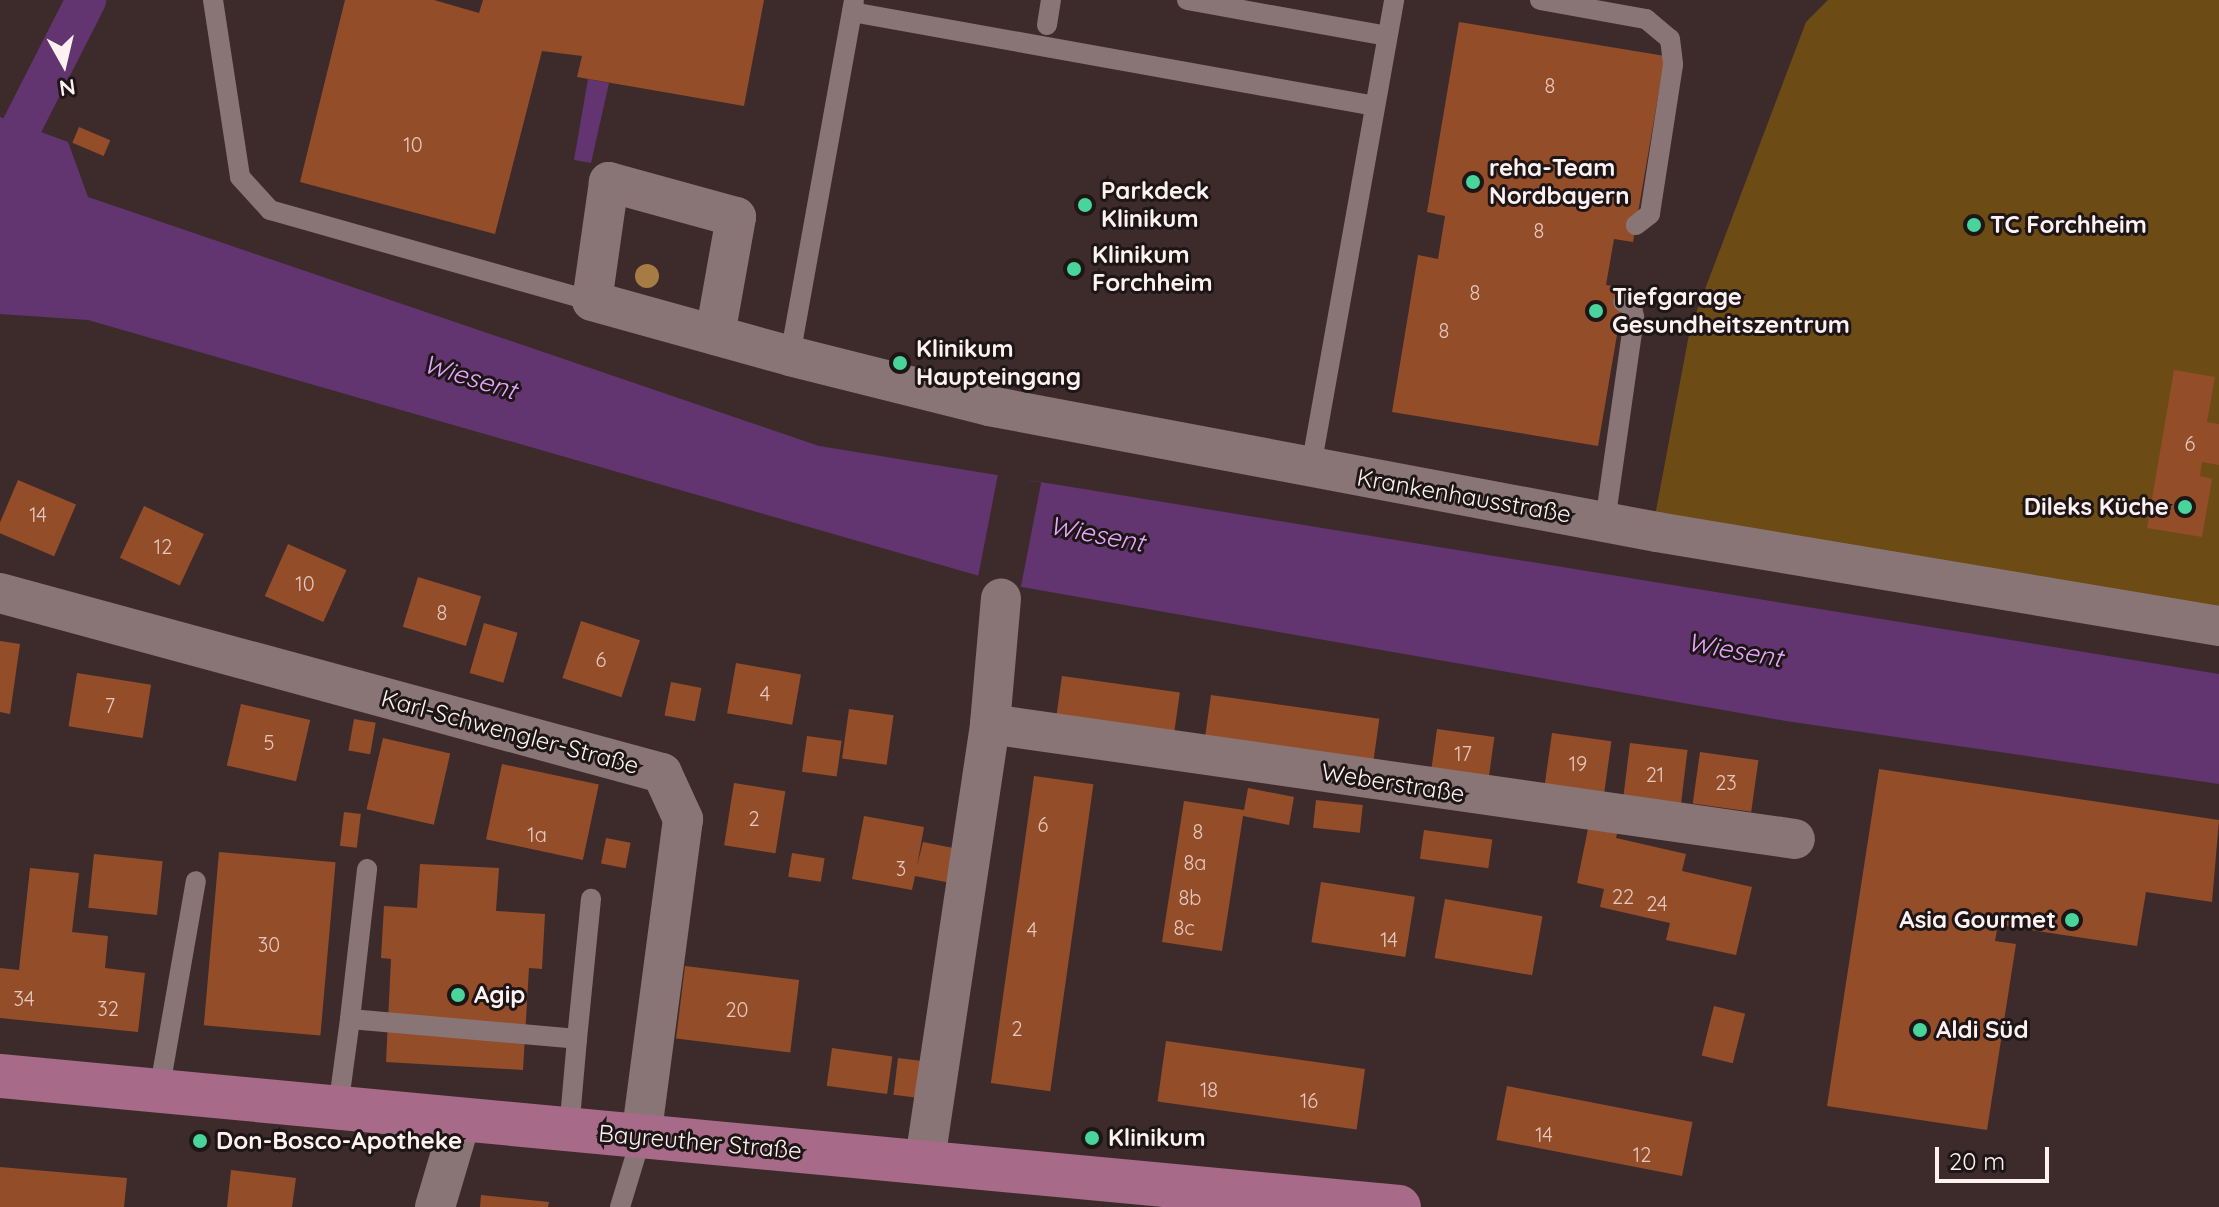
<!DOCTYPE html>
<html>
<head>
<meta charset="utf-8">
<style>
  body { margin:0 }
  #map { position:relative; width:2219px; height:1207px; overflow:hidden; background:#3d2b2c; font-family:Quicksand,sans-serif }
  div>[style] { position:absolute }
  .green>* { inset:0; background:#6d4b14 }
  .water>* { inset:0; background:#623571 }
  .pier>* { inset:0; background:#3d2b2c; transform-origin:0 0 }
  .canal>* { height:40px; margin:-20px; padding:0 20px; transform-origin:20px; border-radius:20px; background:#623571 }
  .building>* { inset:0; background:#944d29; transform-origin:0 0 }
  .lane>* { height:20px; margin:-10px; padding:0 10px; transform-origin:10px; border-radius:10px; background:#8a7576 }
  .street>* { height:40px; margin:-20px; padding:0 20px; transform-origin:20px; border-radius:20px; background:#8a7576 }
  .primary>* { height:44px; margin:-22px; padding:0 22px; transform-origin:22px; border-radius:22px; background:#a76a88 }
  .trees>* { width:24px; height:24px; margin:-12px; border-radius:50%; background:#a77b44 }
  .dots>* { width:22px; height:22px; translate:-50% -50%; box-sizing:border-box; border:4px solid #1e1616; border-radius:50% }
  span { translate:-50% -50%; white-space:nowrap; text-align:center; line-height:1.15; -webkit-text-stroke:6px #1e1616; paint-order:stroke }
  .number-label { font-size:20px; color:#e4c8c0 }
  .number-label span { -webkit-text-stroke-width:0 }
  .poi-label { font-size:24px; color:#fef1f2; font-weight:700 }
  .left { translate:0 -50%; text-align:left }
  .right { translate:-100% -50%; text-align:right }
  .street-label { font-size:24px; color:#fef1f2 }
  .water-label { font-size:26px; color:#e7a6fe; font-style:italic }
  .north { position:absolute; left:24px; top:24px; width:80px; height:80px; -webkit-text-stroke:6px #1e1616; paint-order:stroke; rotate:172deg; font-size:22px; font-weight:700; line-height:32px; text-align:center; color:#fef1f2 }
  .north::after { content:''; display:block; margin:auto; width:28px; height:36px; background:#fef1f2; clip-path:polygon(50% 0,100% 100%,50% 72%,0 100%) }
  .scale { position:absolute; left:1935px; top:1147px; width:114px; height:36px; box-sizing:border-box; border:4px solid #fef1f2; border-top:0; padding-left:10px; font-size:24px; line-height:28px; white-space:nowrap; color:#fef1f2; -webkit-text-stroke:6px #1e1616; paint-order:stroke }
</style>
</head>
<body>
<div id="map">
  <div class="green">
    <i style="clip-path:polygon(1828px 0,2219px 0,2219px 615px,1655px 516px,1690px 329px,1806px 22px)"></i>
  </div>
  <div class="water">
    <i style="clip-path:polygon(588px 79px,609px 83px,591px 163px,574px 160px)"></i>
    <i style="clip-path:polygon(0 117px,68px 142px,88px 197px,819px 446px,2219px 674px,2219px 784px,1786px 721px,1011px 585px,88px 320px,0 314px)"></i>
  </div>
  <div class="pier">
    <i style="left:998px;top:474px;width:44px;height:108px;rotate:11deg"></i>
  </div>
  <div class="canal">
    <i style="left:0;top:169px;width:190px;rotate:-63deg"></i>
  </div>
  <div class="building">
    <i style="clip-path:polygon(345px 0,434px 0,479px 13px,483px 0,764px 0,744px 106px,577px 77px,582px 56px,542px 51px,495px 234px,300px 182px)"></i>
    <i style="clip-path:polygon(1459px 22px,1665px 56px,1633px 242px,1614px 239px,1606px 285px,1625px 288px,1598px 446px,1392px 412px,1418px 255px,1438px 259px,1445px 216px,1427px 212px)"></i>
    <i style="left:79px;top:127px;width:34px;height:17px;rotate:23deg"></i>
    <i style="clip-path:polygon(2174px 370px,2215px 377px,2207px 422px,2219px 424px,2219px 465px,2202px 462px,2200px 476px,2212px 479px,2202px 537px,2147px 528px)"></i>
    <i style="left:18px;top:480px;width:63px;height:56px;rotate:23deg"></i>
    <i style="left:144px;top:506px;width:66px;height:57px;rotate:25deg"></i>
    <i style="left:288px;top:544px;width:64px;height:57px;rotate:24deg"></i>
    <i style="left:418px;top:577px;width:66px;height:52px;rotate:17deg"></i>
    <i style="left:581px;top:621px;width:62px;height:60px;rotate:18deg"></i>
    <i style="left:484px;top:623px;width:35px;height:52px;rotate:16deg"></i>
    <i style="clip-path:polygon(0 641px,20px 644px,10px 714px,0 712px)"></i>
    <i style="left:736px;top:663px;width:66px;height:51px;rotate:10deg"></i>
    <i style="left:77px;top:673px;width:75px;height:54px;rotate:9deg"></i>
    <i style="left:1062px;top:676px;width:119px;height:40px;rotate:8deg"></i>
    <i style="left:671px;top:682px;width:31px;height:34px;rotate:11deg"></i>
    <i style="left:1211px;top:695px;width:170px;height:42px;rotate:8deg"></i>
    <i style="left:241px;top:704px;width:71px;height:63px;rotate:13deg"></i>
    <i style="left:849px;top:709px;width:45px;height:50px;rotate:8deg"></i>
    <i style="left:354px;top:719px;width:22px;height:32px;rotate:10deg"></i>
    <i style="left:1437px;top:729px;width:58px;height:40px;rotate:8deg"></i>
    <i style="left:1552px;top:733px;width:60px;height:52px;rotate:8deg"></i>
    <i style="left:807px;top:736px;width:35px;height:36px;rotate:8deg"></i>
    <i style="left:383px;top:738px;width:69px;height:73px;rotate:13deg"></i>
    <i style="left:1630px;top:743px;width:58px;height:56px;rotate:7deg"></i>
    <i style="left:1700px;top:752px;width:59px;height:52px;rotate:8deg"></i>
    <i style="left:502px;top:764px;width:99px;height:77px;rotate:12deg"></i>
    <i style="clip-path:polygon(1879px 769px,2219px 820px,2212px 902px,2146px 892px,2137px 946px,1998px 925px,1995px 941px,2016px 944px,1987px 1130px,1827px 1106px)"></i>
    <i style="left:1034px;top:776px;width:60px;height:310px;rotate:8deg"></i>
    <i style="left:734px;top:783px;width:52px;height:63px;rotate:9deg"></i>
    <i style="clip-path:polygon(1248px 788px,1294px 797px,1289px 825px,1243px 816px,1222px 951px,1162px 942px,1184px 801px,1244px 810px)"></i>
    <i style="left:1316px;top:800px;width:47px;height:28px;rotate:6deg"></i>
    <i style="left:344px;top:812px;width:17px;height:34px;rotate:7deg"></i>
    <i style="clip-path:polygon(864px 816px,924px 827px,917px 866px,923px 842px,958px 849px,951px 883px,915px 876px,912px 890px,852px 879px)"></i>
    <i style="clip-path:polygon(1590px 819px,1619px 825px,1616px 838px,1686px 854px,1682px 871px,1752px 887px,1736px 955px,1666px 940px,1670px 923px,1600px 907px,1604px 889px,1577px 883px)"></i>
    <i style="left:1424px;top:830px;width:69px;height:29px;rotate:8deg"></i>
    <i style="left:606px;top:838px;width:25px;height:26px;rotate:11deg"></i>
    <i style="left:219px;top:852px;width:117px;height:174px;rotate:5deg"></i>
    <i style="left:792px;top:853px;width:33px;height:24px;rotate:9deg"></i>
    <i style="left:94px;top:854px;width:69px;height:54px;rotate:6deg"></i>
    <i style="clip-path:polygon(420px 864px,499px 868px,496px 911px,545px 914px,542px 969px,529px 968px,523px 1070px,386px 1062px,391px 959px,381px 958px,384px 906px,417px 908px)"></i>
    <i style="clip-path:polygon(30px 868px,79px 873px,72px 932px,108px 936px,105px 968px,145px 973px,138px 1032px,0 1018px,0 968px,19px 970px)"></i>
    <i style="left:1321px;top:882px;width:95px;height:61px;rotate:9deg"></i>
    <i style="left:1445px;top:899px;width:99px;height:60px;rotate:10deg"></i>
    <i style="left:685px;top:966px;width:115px;height:73px;rotate:7deg"></i>
    <i style="left:1714px;top:1006px;width:32px;height:51px;rotate:14deg"></i>
    <i style="left:1166px;top:1041px;width:201px;height:61px;rotate:8deg"></i>
    <i style="left:832px;top:1048px;width:61px;height:38px;rotate:8deg"></i>
    <i style="left:898px;top:1058px;width:24px;height:37px;rotate:7deg"></i>
    <i style="left:1507px;top:1086px;width:189px;height:55px;rotate:11deg"></i>
    <i style="clip-path:polygon(0 1167px,127px 1178px,124px 1207px,0 1207px)"></i>
    <i style="clip-path:polygon(231px 1170px,296px 1178px,292px 1207px,227px 1207px)"></i>
    <i style="clip-path:polygon(481px 1195px,549px 1202px,548px 1207px,480px 1207px)"></i>
  </div>
  <div class="lane">
    <i style="left:213px;top:0;width:179px;rotate:81.3deg"></i>
    <i style="left:240px;top:177px;width:45px;rotate:47.7deg"></i>
    <i style="left:270px;top:210px;width:335px;rotate:15.8deg"></i>
    <i style="left:1187px;top:0;width:203px;rotate:10.2deg"></i>
    <i style="left:1540px;top:0;width:108px;rotate:10.2deg"></i>
    <i style="left:1646px;top:19px;width:31px;rotate:40deg"></i>
    <i style="left:1670px;top:39px;width:26px;rotate:83deg"></i>
    <i style="left:1673px;top:65px;width:151px;rotate:98.8deg"></i>
    <i style="left:1650px;top:214px;width:18px;rotate:142deg"></i>
    <i style="left:852px;top:12px;width:531px;rotate:10.19deg"></i>
    <i style="left:1047px;top:25px;width:25px;rotate:-81deg"></i>
    <i style="left:790px;top:356px;width:360px;rotate:-79.8deg"></i>
    <i style="left:1311px;top:467px;width:474px;rotate:-79.9deg"></i>
    <i style="left:1605px;top:522px;width:207px;rotate:-81.9deg"></i>
    <i style="left:1634px;top:317px;width:10px;rotate:-101deg"></i>
    <i style="left:1632px;top:307px;width:10px;rotate:-151deg"></i>
    <i style="left:350px;top:1019px;width:151px;rotate:-83.5deg"></i>
    <i style="left:577px;top:1039px;width:141px;rotate:-84.3deg"></i>
    <i style="left:159px;top:1092px;width:214px;rotate:-80.1deg"></i>
    <i style="left:338px;top:1108px;width:90px;rotate:-82.3deg"></i>
    <i style="left:350px;top:1019px;width:228px;rotate:5deg"></i>
    <i style="left:577px;top:1039px;width:91px;rotate:95deg"></i>
    <i style="left:620px;top:1207px;width:72px;rotate:-73.1deg"></i>
  </div>
  <div class="street">
    <i style="left:715px;top:335px;width:120px;rotate:-79.9deg"></i>
    <i style="left:736px;top:217px;width:132px;rotate:-164.6deg"></i>
    <i style="left:609px;top:182px;width:120px;rotate:98.1deg"></i>
    <i style="left:592px;top:301px;width:205px;rotate:15.5deg"></i>
    <i style="left:790px;top:356px;width:205px;rotate:14.1deg"></i>
    <i style="left:989px;top:406px;width:680px;rotate:10.68deg"></i>
    <i style="left:1657px;top:532px;width:570px;rotate:9.5deg"></i>
    <i style="left:0;top:593px;width:686px;rotate:15.21deg"></i>
    <i style="left:662px;top:773px;width:51px;rotate:65.5deg"></i>
    <i style="left:683px;top:819px;width:322px;rotate:97.5deg"></i>
    <i style="left:990px;top:724px;width:813px;rotate:8.13deg"></i>
    <i style="left:925px;top:1160px;width:441px;rotate:-81.5deg"></i>
    <i style="left:990px;top:724px;width:126px;rotate:-85deg"></i>
    <i style="left:435px;top:1207px;width:92px;rotate:-73.5deg"></i>
  </div>
  <div class="primary">
    <i style="left:0;top:1076px;width:1405px;rotate:5.35deg"></i>
  </div>
  <div class="trees">
    <i style="left:647px;top:276px"></i>
  </div>
  <div class="dots">
    <i style="left:1473px;top:182px;background:#49d49c"></i>
    <i style="left:1085px;top:205px;background:#49d49c"></i>
    <i style="left:1974px;top:225px;background:#49d49c"></i>
    <i style="left:1074px;top:269px;background:#49d49c"></i>
    <i style="left:1596px;top:311px;background:#49d49c"></i>
    <i style="left:900px;top:363px;background:#49d49c"></i>
    <i style="left:2185px;top:507px;background:#49d49c"></i>
    <i style="left:2072px;top:920px;background:#49d49c"></i>
    <i style="left:458px;top:995px;background:#49d49c"></i>
    <i style="left:1920px;top:1030px;background:#49d49c"></i>
    <i style="left:1092px;top:1138px;background:#49d49c"></i>
    <i style="left:200px;top:1141px;background:#49d49c"></i>
  </div>
  <div class="number-label">
    <span style="left:1550px;top:85px">8</span>
    <span style="left:413px;top:144px">10</span>
    <span style="left:1539px;top:230px">8</span>
    <span style="left:1475px;top:292px">8</span>
    <span style="left:1444px;top:330px">8</span>
    <span style="left:2190px;top:443px">6</span>
    <span style="left:38px;top:514px">14</span>
    <span style="left:163px;top:546px">12</span>
    <span style="left:305px;top:583px">10</span>
    <span style="left:442px;top:612px">8</span>
    <span style="left:601px;top:659px">6</span>
    <span style="left:765px;top:693px">4</span>
    <span style="left:110px;top:705px">7</span>
    <span style="left:269px;top:742px">5</span>
    <span style="left:1463px;top:753px">17</span>
    <span style="left:1578px;top:763px">19</span>
    <span style="left:1655px;top:774px">21</span>
    <span style="left:1726px;top:782px">23</span>
    <span style="left:754px;top:818px">2</span>
    <span style="left:1043px;top:824px">6</span>
    <span style="left:1198px;top:831px">8</span>
    <span style="left:537px;top:834px">1a</span>
    <span style="left:1195px;top:862px">8a</span>
    <span style="left:901px;top:868px">3</span>
    <span style="left:1623px;top:896px">22</span>
    <span style="left:1190px;top:897px">8b</span>
    <span style="left:1657px;top:903px">24</span>
    <span style="left:1184px;top:927px">8c</span>
    <span style="left:1032px;top:929px">4</span>
    <span style="left:1389px;top:939px">14</span>
    <span style="left:269px;top:944px">30</span>
    <span style="left:24px;top:998px">34</span>
    <span style="left:108px;top:1008px">32</span>
    <span style="left:737px;top:1009px">20</span>
    <span style="left:1017px;top:1028px">2</span>
    <span style="left:1209px;top:1089px">18</span>
    <span style="left:1309px;top:1100px">16</span>
    <span style="left:1544px;top:1134px">14</span>
    <span style="left:1642px;top:1154px">12</span>
  </div>
  <div class="poi-label">
    <span class="left" style="left:1489px;top:182px">reha-Team<br>Nordbayern</span>
    <span class="left" style="left:1101px;top:205px">Parkdeck<br>Klinikum</span>
    <span class="left" style="left:1990px;top:225px">TC Forchheim</span>
    <span class="left" style="left:1092px;top:269px">Klinikum<br>Forchheim</span>
    <span class="left" style="left:1612px;top:311px">Tiefgarage<br>Gesundheitszentrum</span>
    <span class="left" style="left:916px;top:363px">Klinikum<br>Haupteingang</span>
    <span class="right" style="left:2169px;top:507px">Dileks Küche</span>
    <span class="right" style="left:2056px;top:920px">Asia Gourmet</span>
    <span class="left" style="left:474px;top:995px">Agip</span>
    <span class="left" style="left:1936px;top:1030px">Aldi Süd</span>
    <span class="left" style="left:1108px;top:1138px">Klinikum</span>
    <span class="left" style="left:216px;top:1141px">Don-Bosco-Apotheke</span>
  </div>
  <div class="street-label">
    <span style="left:1464px;top:496px;rotate:10deg">Krankenhausstraße</span>
    <span style="left:510px;top:732px;rotate:15deg">Karl-Schwengler-Straße</span>
    <span style="left:1393px;top:783px;rotate:9deg">Weberstraße</span>
    <span style="left:700px;top:1142px;rotate:5deg">Bayreuther Straße</span>
  </div>
  <div class="water-label">
    <span style="left:470px;top:377px;rotate:17deg">Wiesent</span>
    <span style="left:1097px;top:534px;rotate:11deg">Wiesent</span>
    <span style="left:1735px;top:650px;rotate:10deg">Wiesent</span>
  </div>
  <div class="north">N</div>
  <div class="scale">20 m</div>
</div>
</body>
</html>
